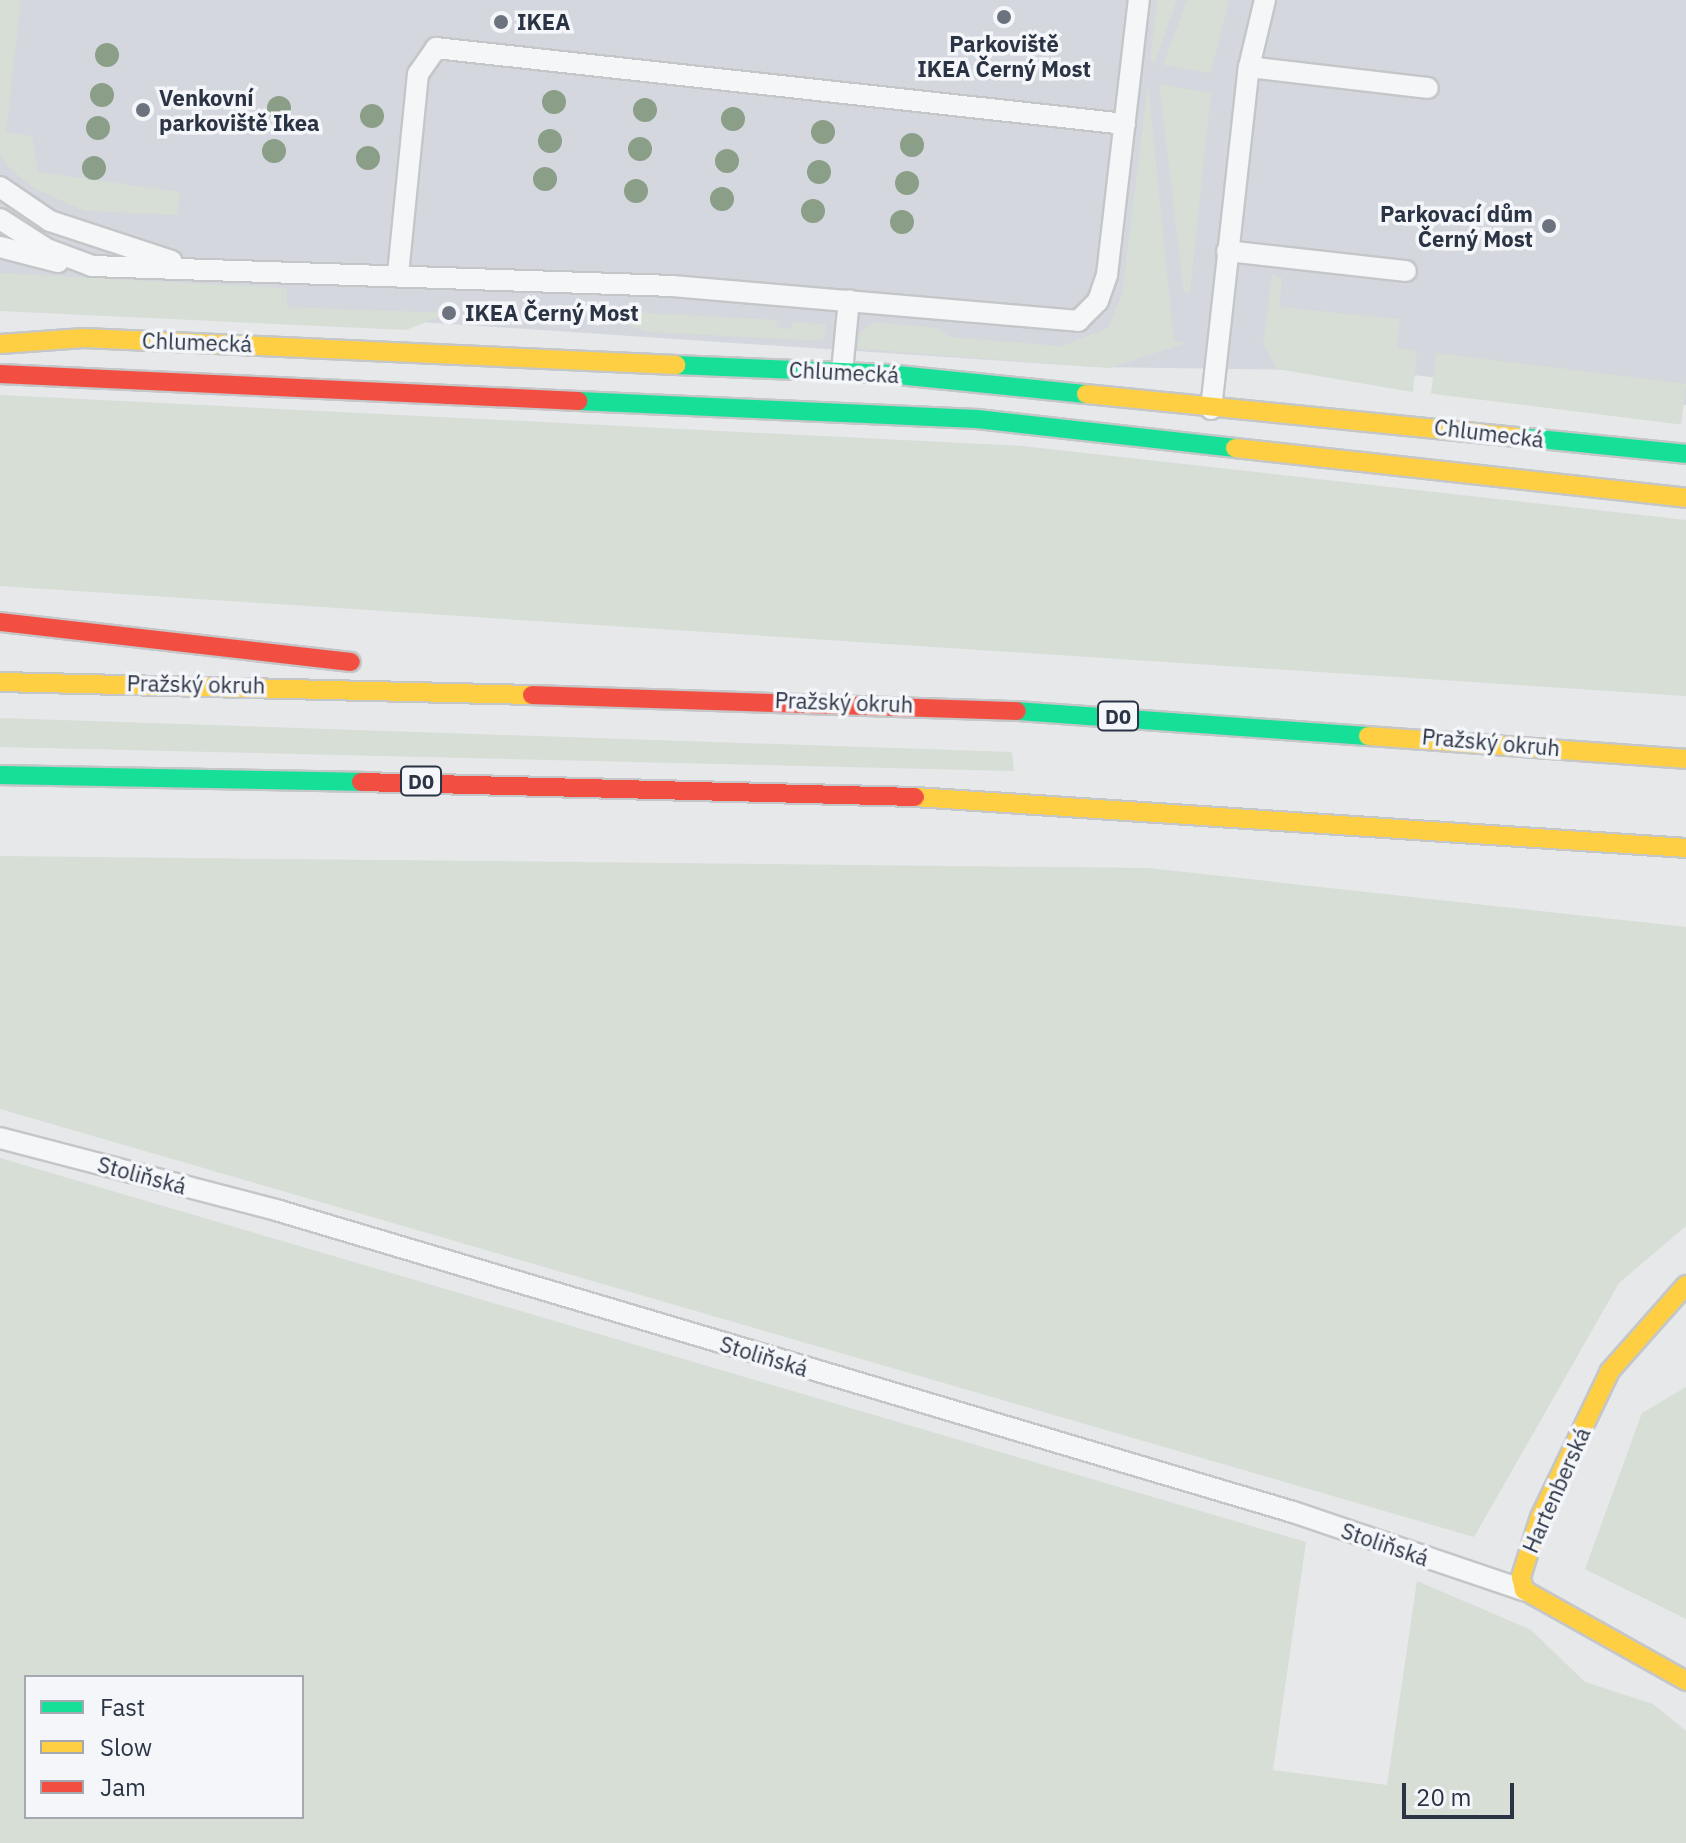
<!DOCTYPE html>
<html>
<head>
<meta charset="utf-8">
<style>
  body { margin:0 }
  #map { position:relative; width:1686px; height:1843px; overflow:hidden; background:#e6e8ea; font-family:"IBM Plex Sans",sans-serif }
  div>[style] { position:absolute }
  .built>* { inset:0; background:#d4d7dd }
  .green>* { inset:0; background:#d6ded6; transform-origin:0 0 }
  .roads { filter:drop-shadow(2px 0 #c4c6c8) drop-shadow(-2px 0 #c4c6c8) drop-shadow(0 2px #c4c6c8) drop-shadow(0 -2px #c4c6c8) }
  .lane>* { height:20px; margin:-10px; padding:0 10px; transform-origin:10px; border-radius:10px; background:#f5f6f7 }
  .fast>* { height:18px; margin:-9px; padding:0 9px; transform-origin:9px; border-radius:9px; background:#16e098 }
  .slow>* { height:18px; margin:-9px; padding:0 9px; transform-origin:9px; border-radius:9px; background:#ffcf43 }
  .jam>* { height:18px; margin:-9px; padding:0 9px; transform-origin:9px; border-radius:9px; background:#f24e42 }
  .trees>* { width:24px; height:24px; margin:-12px; border-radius:50%; background:#8a9e88 }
  .dots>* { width:22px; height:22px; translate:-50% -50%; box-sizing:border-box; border:4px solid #f4f6f9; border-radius:50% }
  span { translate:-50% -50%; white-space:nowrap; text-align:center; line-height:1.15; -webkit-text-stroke:7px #f4f6f9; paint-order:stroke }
  .shield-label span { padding:2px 6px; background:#f4f6f9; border:2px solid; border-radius:6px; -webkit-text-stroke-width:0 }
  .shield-label { font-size:20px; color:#2b3445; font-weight:700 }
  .poi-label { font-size:22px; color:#2b3445; font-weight:700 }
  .left { translate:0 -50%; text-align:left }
  .right { translate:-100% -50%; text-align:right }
  .street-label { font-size:22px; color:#2b3445 }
  .legend { position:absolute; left:24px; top:1675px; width:280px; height:144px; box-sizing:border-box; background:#f4f6f9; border:2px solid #a4a8b1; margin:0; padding:10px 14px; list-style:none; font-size:24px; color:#2b3445 }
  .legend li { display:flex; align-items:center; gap:16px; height:40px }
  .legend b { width:40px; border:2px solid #a4a8b1 }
  .scale { position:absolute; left:1402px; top:1783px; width:112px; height:36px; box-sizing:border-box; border:4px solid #2b3445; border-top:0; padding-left:10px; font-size:24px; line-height:28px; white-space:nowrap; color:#2b3445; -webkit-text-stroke:6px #f4f6f9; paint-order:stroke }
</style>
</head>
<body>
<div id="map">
  <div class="built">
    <i style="clip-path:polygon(0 0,1686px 0,1686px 405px,1376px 371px,1095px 367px,0 294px)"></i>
  </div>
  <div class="green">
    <i style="clip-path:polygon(0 0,21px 0,6px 132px,32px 136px,38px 172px,180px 192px,177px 215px,85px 211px,35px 189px,8px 167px,0 155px)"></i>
    <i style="clip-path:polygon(1157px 0,1177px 0,1155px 62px,1150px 61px)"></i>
    <i style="clip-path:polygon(1187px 0,1229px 0,1211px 73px,1163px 65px)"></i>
    <i style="clip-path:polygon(1148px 84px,1174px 341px,1186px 343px,1110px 368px,858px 349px,860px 333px,873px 322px,939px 328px,949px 337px,1062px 346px,1108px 328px,1122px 295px)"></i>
    <i style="clip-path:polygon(1159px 84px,1211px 93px,1190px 292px,1184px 292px)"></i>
    <i style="clip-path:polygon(0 273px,287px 288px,287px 307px,449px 313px,406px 330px,0 311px)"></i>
    <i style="clip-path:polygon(1272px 274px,1282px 278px,1279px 307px,1400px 319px,1397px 348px,1417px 351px,1413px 392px,1277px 369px,1263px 344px)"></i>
    <i style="clip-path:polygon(592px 310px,777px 320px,776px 327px,792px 329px,793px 322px,826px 324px,823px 341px,646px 332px)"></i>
    <i style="left:1436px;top:353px;width:252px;height:41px;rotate:7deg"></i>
    <i style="clip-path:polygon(0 395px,1022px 446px,1686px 520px,1686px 696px,0 586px)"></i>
    <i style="clip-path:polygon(0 718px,1012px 752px,1014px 771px,0 747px)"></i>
    <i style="clip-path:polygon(0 856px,1148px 868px,1686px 927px,1686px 1226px,1619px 1283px,1474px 1537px,0 1109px)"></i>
    <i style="clip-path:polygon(evenodd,0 1158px,1306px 1542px,1273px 1770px,1387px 1785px,1417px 1581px,1531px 1630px,1585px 1682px,1653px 1704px,1686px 1731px,1686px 1843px,0 1843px,0 1158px,26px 1677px,302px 1677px,302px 1817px,26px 1817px,26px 1677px)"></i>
    <i style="clip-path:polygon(1686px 1387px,1686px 1619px,1585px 1569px,1642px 1413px)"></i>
  </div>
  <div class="roads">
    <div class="lane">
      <i style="left:1249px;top:67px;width:180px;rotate:6.7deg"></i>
      <i style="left:0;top:187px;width:60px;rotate:34.2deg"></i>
      <i style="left:50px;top:221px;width:128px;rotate:18.2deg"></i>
      <i style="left:0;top:219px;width:56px;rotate:32.6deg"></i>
      <i style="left:47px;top:249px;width:48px;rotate:20.7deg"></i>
      <i style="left:92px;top:266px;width:580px;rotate:1.97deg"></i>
      <i style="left:672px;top:286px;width:408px;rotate:4.9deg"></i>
      <i style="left:1078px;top:321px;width:28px;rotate:-45deg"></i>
      <i style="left:1098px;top:301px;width:28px;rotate:-71deg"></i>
      <i style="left:1107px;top:275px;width:277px;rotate:-83.4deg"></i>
      <i style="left:0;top:247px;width:60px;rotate:14.5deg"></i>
      <i style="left:1227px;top:251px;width:180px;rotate:6.4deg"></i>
      <i style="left:398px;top:274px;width:201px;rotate:-84.3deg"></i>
      <i style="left:418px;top:74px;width:32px;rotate:-55deg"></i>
      <i style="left:436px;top:48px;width:693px;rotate:6.29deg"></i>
      <i style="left:842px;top:371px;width:71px;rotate:-84.4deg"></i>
      <i style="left:1211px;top:409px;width:344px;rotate:-83.7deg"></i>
      <i style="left:1249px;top:67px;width:69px;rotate:-76.6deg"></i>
      <i style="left:0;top:1138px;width:285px;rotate:14.6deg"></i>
      <i style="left:276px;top:1210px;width:1061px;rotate:16.54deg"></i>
      <i style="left:1293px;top:1512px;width:244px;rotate:18.7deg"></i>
    </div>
    <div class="fast">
      <i style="left:676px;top:365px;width:212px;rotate:2.4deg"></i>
      <i style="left:888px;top:374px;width:199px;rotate:5.8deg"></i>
      <i style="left:578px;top:401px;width:399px;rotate:2.6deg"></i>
      <i style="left:977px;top:419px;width:260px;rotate:6.4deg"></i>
      <i style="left:1520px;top:437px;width:167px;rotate:5.8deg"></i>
      <i style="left:1017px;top:711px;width:352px;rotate:4.1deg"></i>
      <i style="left:0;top:775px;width:361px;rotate:1.1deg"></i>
    </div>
    <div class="slow">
      <i style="left:0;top:344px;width:84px;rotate:-4.1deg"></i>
      <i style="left:84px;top:338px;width:593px;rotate:2.61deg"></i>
      <i style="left:1086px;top:394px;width:436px;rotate:5.7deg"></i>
      <i style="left:1235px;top:448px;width:454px;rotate:6.3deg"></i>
      <i style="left:0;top:682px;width:532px;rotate:1.4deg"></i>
      <i style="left:1368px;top:736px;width:319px;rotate:4.1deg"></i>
      <i style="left:915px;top:797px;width:773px;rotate:3.78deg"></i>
      <i style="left:1686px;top:1285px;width:115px;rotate:131.5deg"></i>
      <i style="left:1610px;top:1371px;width:162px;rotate:115.6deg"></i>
      <i style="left:1540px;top:1517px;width:63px;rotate:107.6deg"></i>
      <i style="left:1521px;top:1577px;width:13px;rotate:77deg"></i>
      <i style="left:1524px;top:1590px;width:186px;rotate:29.3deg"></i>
    </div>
    <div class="jam">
      <i style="left:0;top:374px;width:579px;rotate:2.67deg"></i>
      <i style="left:0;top:622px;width:353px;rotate:6.5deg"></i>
      <i style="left:532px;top:695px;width:485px;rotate:1.9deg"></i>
      <i style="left:361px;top:782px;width:554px;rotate:1.55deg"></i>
    </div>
  </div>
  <div class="trees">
    <i style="left:107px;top:55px"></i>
    <i style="left:102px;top:95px"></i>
    <i style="left:554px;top:102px"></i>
    <i style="left:279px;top:108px"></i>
    <i style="left:645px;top:110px"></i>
    <i style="left:372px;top:116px"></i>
    <i style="left:733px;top:119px"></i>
    <i style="left:98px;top:128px"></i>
    <i style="left:823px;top:132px"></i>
    <i style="left:550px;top:141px"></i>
    <i style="left:912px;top:145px"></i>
    <i style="left:640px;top:149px"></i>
    <i style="left:274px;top:151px"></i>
    <i style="left:368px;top:158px"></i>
    <i style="left:727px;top:161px"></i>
    <i style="left:94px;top:168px"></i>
    <i style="left:819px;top:172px"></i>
    <i style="left:545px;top:179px"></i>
    <i style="left:907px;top:183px"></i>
    <i style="left:636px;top:191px"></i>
    <i style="left:722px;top:199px"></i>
    <i style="left:813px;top:211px"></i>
    <i style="left:902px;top:222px"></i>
  </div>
  <div class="dots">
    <i style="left:1004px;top:17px;background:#6c737f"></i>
    <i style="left:501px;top:22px;background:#6c737f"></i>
    <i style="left:143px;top:110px;background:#6c737f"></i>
    <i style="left:1549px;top:226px;background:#6c737f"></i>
    <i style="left:449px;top:313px;background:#6c737f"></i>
  </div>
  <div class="shield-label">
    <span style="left:1118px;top:716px">D0</span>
    <span style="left:421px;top:781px">D0</span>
  </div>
  <div class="poi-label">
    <span class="left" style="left:517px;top:22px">IKEA</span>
    <span style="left:1004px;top:56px">Parkoviště<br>IKEA Černý Most</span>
    <span class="left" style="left:159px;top:110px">Venkovní<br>parkoviště Ikea</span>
    <span class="right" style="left:1533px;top:226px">Parkovací dům<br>Černý Most</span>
    <span class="left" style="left:465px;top:313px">IKEA Černý Most</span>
  </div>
  <div class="street-label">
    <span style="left:197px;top:342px;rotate:2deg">Chlumecká</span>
    <span style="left:844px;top:372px;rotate:3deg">Chlumecká</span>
    <span style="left:1489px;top:433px;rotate:7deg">Chlumecká</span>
    <span style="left:196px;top:684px;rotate:1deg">Pražský okruh</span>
    <span style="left:844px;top:702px;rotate:2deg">Pražský okruh</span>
    <span style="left:1491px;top:742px;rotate:5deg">Pražský okruh</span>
    <span style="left:142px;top:1175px;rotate:15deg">Stoliňská</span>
    <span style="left:764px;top:1356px;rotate:17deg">Stoliňská</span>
    <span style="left:1556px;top:1490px;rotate:-66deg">Hartenberská</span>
    <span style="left:1385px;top:1544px;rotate:19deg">Stoliňská</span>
  </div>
  <ul class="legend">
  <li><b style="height:10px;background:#16e098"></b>Fast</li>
  <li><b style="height:10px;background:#ffcf43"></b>Slow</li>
  <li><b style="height:10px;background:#f24e42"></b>Jam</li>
  </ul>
  <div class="scale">20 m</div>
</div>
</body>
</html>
